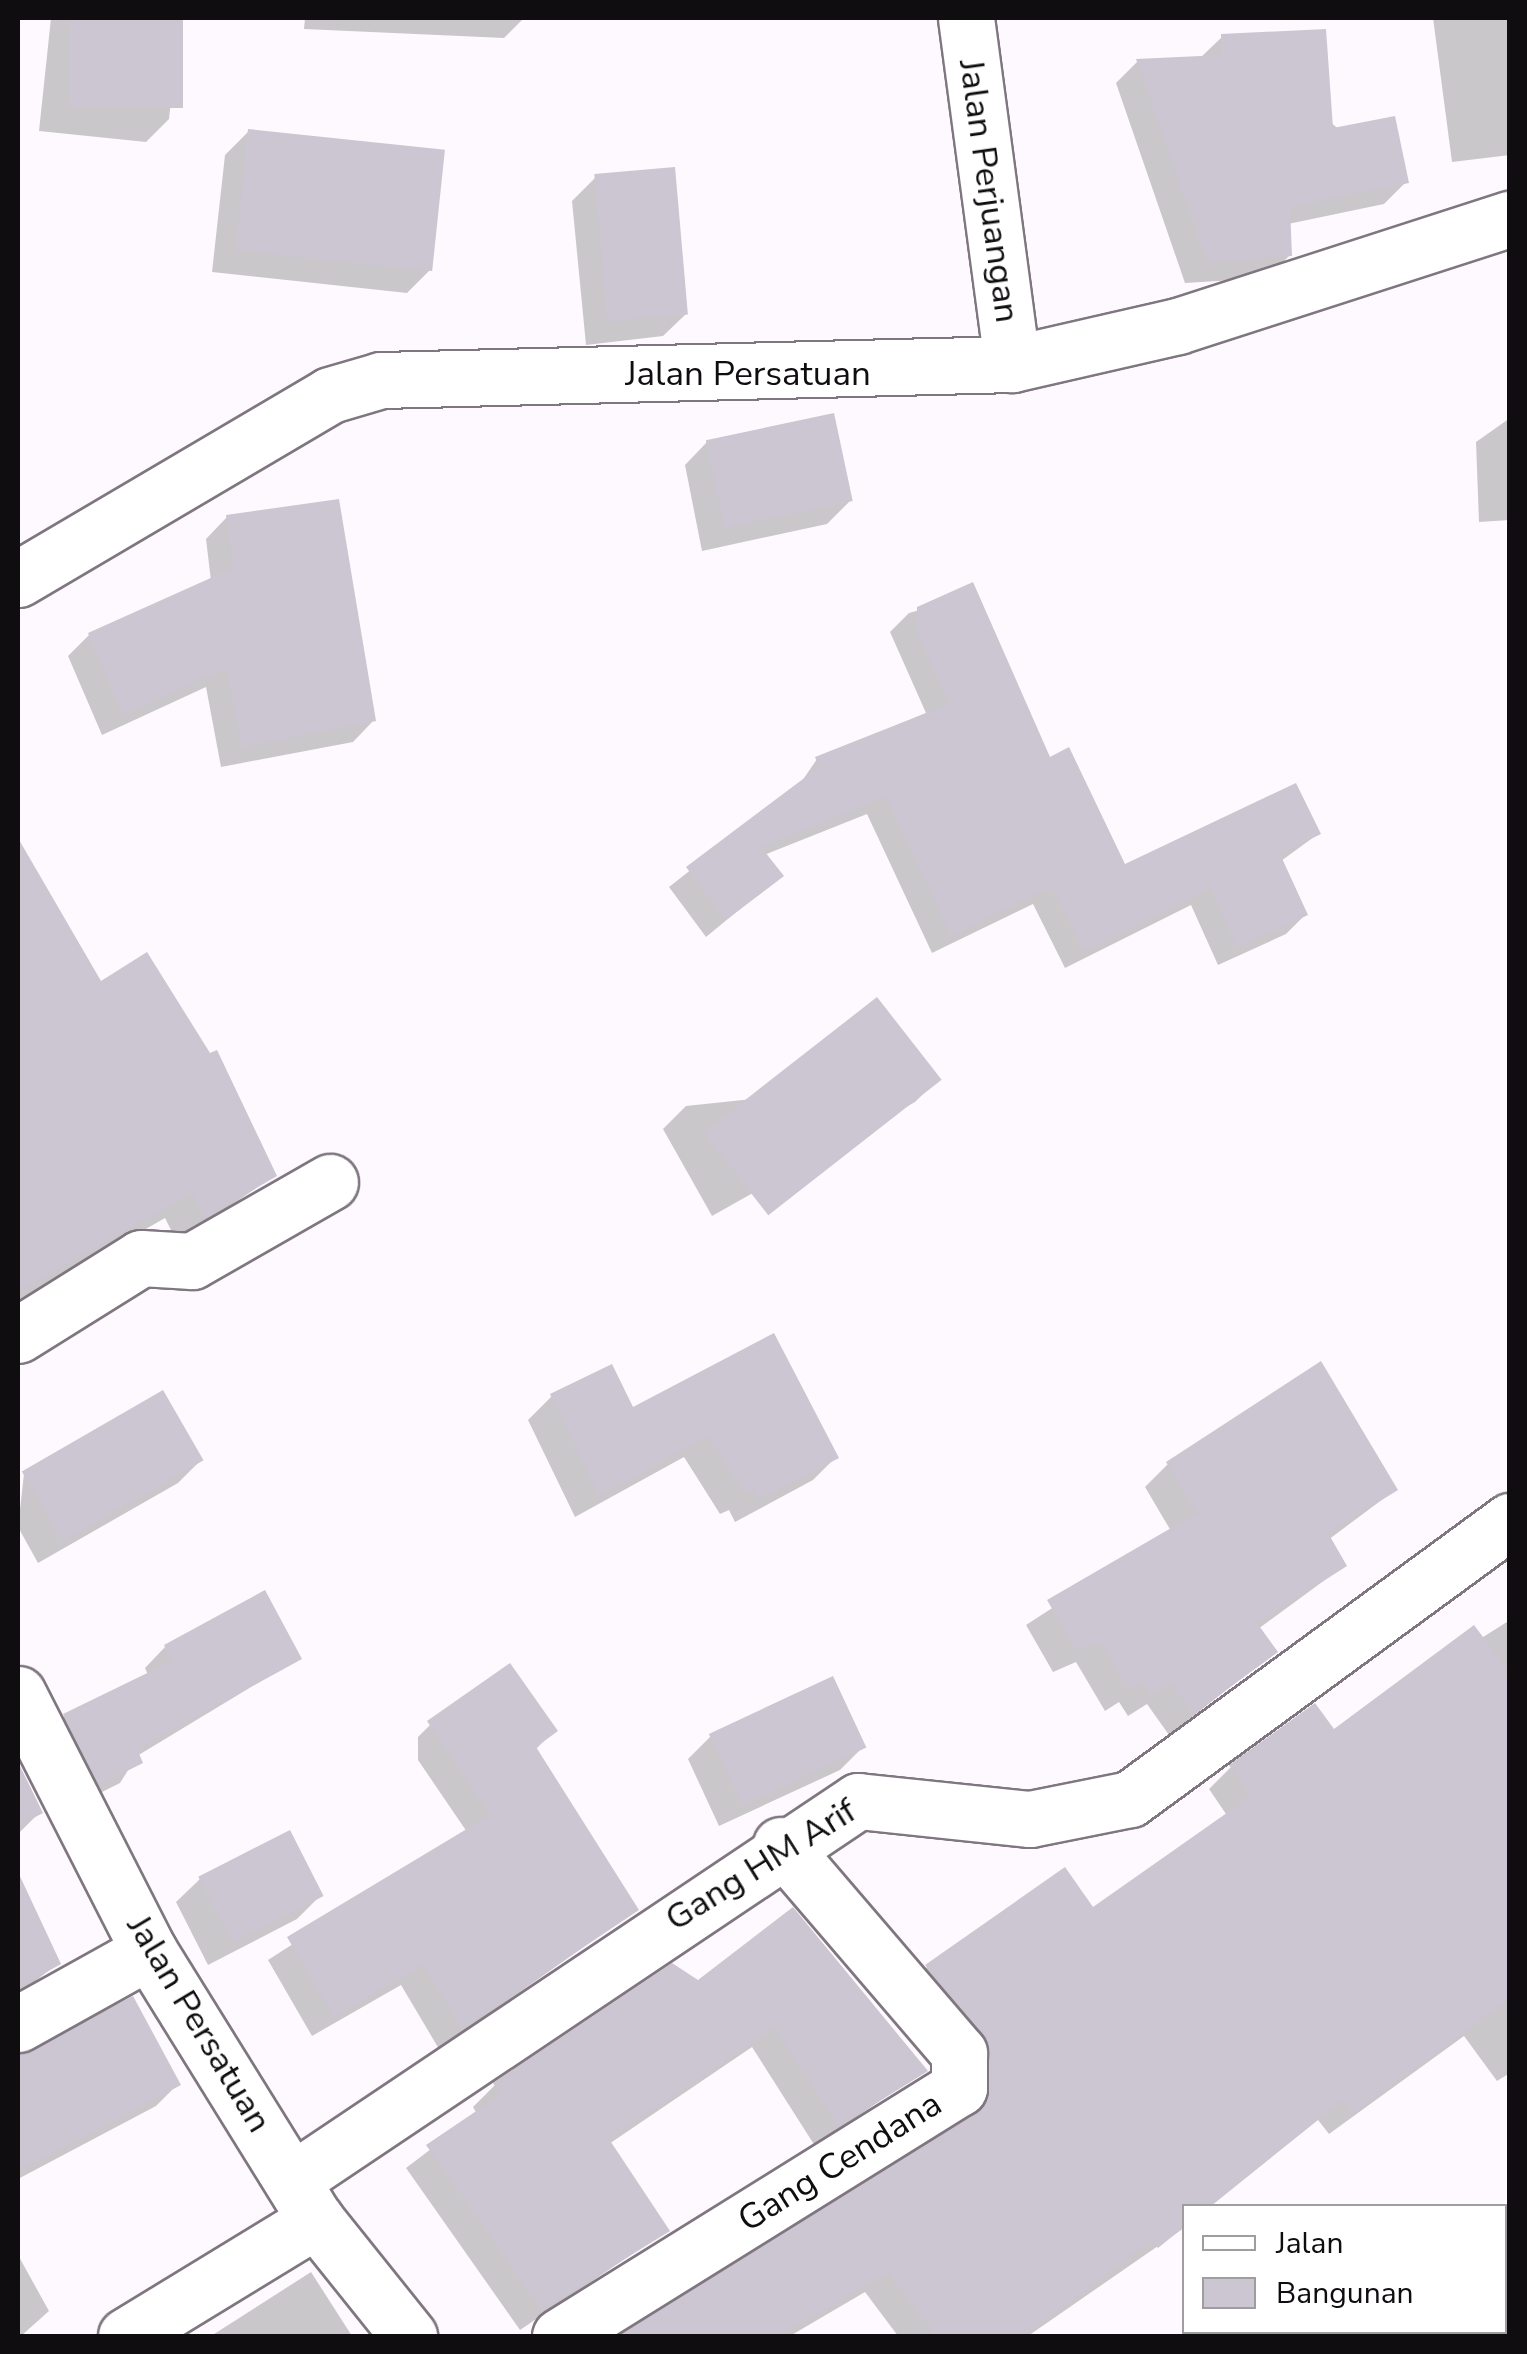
<!DOCTYPE html>
<html>
<head>
<meta charset="utf-8">
<style>
  body { margin:0 }
  #map { position:relative; width:1527px; height:2354px; overflow:hidden; background:#fdf9fe; font-family:"Nunito Sans",sans-serif }
  div>[style] { position:absolute }
  .shadow>* { inset:0; background:#0003 }
  .building>* { inset:0; background:#ccc5d2; transform-origin:0 0 }
  .roads { filter:drop-shadow(2px 0 #7f7680) drop-shadow(-2px 0 #7f7680) drop-shadow(0 2px #7f7680) drop-shadow(0 -2px #7f7680) }
  .street>* { height:55px; margin:-27.5px; padding:0 27.5px; transform-origin:27.5px; border-radius:27.5px; background:#fff }
  span { translate:-50% -50%; white-space:nowrap; text-align:center; line-height:1.15; -webkit-text-stroke:8px #fff; paint-order:stroke }
  .street-label { font-size:35px; color:#100d10 }
  .frame { position:absolute; inset:0; border:20px solid #100d10; pointer-events:none }
  .legend { position:absolute; left:1182px; top:2204px; width:325px; height:130px; box-sizing:border-box; background:#fff; border:2px solid #9f9e9f; margin:0; padding:12px 18px; list-style:none; font-size:30px; color:#100d10 }
  .legend li { display:flex; align-items:center; gap:20px; height:50px }
  .legend b { width:50px; border:2px solid #9f9e9f }
</style>
</head>
<body>
<div id="map">
  <div class="shadow">
    <i style="clip-path:polygon(51px 18px,180px 18px,169px 119px,146px 142px,39px 131px)"></i>
    <i style="clip-path:polygon(305px 18px,524px 18px,504px 38px,304px 29px)"></i>
    <i style="clip-path:polygon(1433px 18px,1510px 18px,1510px 155px,1452px 162px)"></i>
    <i style="clip-path:polygon(1222px 37px,1406px 182px,1384px 204px,1288px 224px,1289px 256px,1267px 278px,1185px 283px,1116px 83px,1138px 61px,1200px 58px)"></i>
    <i style="clip-path:polygon(248px 132px,430px 270px,407px 293px,212px 272px,225px 155px)"></i>
    <i style="clip-path:polygon(595px 178px,687px 313px,663px 336px,586px 345px,572px 201px)"></i>
    <i style="clip-path:polygon(1510px 418px,1510px 520px,1479px 522px,1476px 442px)"></i>
    <i style="clip-path:polygon(708px 441px,850px 501px,827px 524px,702px 551px,685px 465px)"></i>
    <i style="clip-path:polygon(227px 517px,374px 720px,353px 742px,221px 767px,206px 687px,102px 735px,68px 656px,89px 635px,211px 581px,206px 539px)"></i>
    <i style="clip-path:polygon(976px 594px,1049px 760px,1124px 868px,1318px 834px,1281px 861px,1305px 915px,1286px 934px,1218px 965px,1191px 905px,1065px 968px,1033px 904px,932px 953px,867px 814px,764px 855px,780px 876px,706px 937px,669px 887px,800px 784px,817px 759px,926px 713px,890px 632px,909px 613px)"></i>
    <i style="clip-path:polygon(37px 877px,100px 984px,274px 1176px,177px 1242px,165px 1218px,18px 1302px,18px 889px)"></i>
    <i style="clip-path:polygon(938px 1079px,915px 1102px,712px 1216px,663px 1129px,686px 1106px)"></i>
    <i style="clip-path:polygon(552px 1396px,632px 1411px,836px 1457px,813px 1480px,735px 1522px,729px 1510px,720px 1514px,684px 1457px,575px 1517px,528px 1420px)"></i>
    <i style="clip-path:polygon(201px 1460px,178px 1483px,38px 1563px,18px 1527px,24px 1474px)"></i>
    <i style="clip-path:polygon(1168px 1464px,1395px 1490px,1328px 1540px,1344px 1566px,1258px 1629px,1275px 1652px,1169px 1735px,1147px 1704px,1128px 1716px,1119px 1702px,1105px 1711px,1076px 1662px,1053px 1672px,1026px 1625px,1171px 1531px,1145px 1487px)"></i>
    <i style="clip-path:polygon(1510px 1620px,1510px 2073px,1497px 2081px,1464px 2036px,1329px 2134px,1318px 2120px,1211px 2206px,1184px 2206px,1184px 2228px,1028px 2336px,898px 2336px,865px 2292px,790px 2336px,632px 2336px,962px 2126px,969px 2113px,905px 1989px,927px 1967px,1065px 1871px,1092px 1910px,1226px 1814px,1209px 1789px,1231px 1767px,1333px 1732px)"></i>
    <i style="clip-path:polygon(165px 1647px,299px 1658px,137px 1756px,120px 1783px,78px 1804px,44px 1736px,65px 1716px,148px 1675px,145px 1668px)"></i>
    <i style="clip-path:polygon(440px 1715px,554px 1731px,535px 1750px,636px 1910px,439px 2049px,401px 1985px,312px 2036px,268px 1960px,467px 1832px,418px 1760px,418px 1737px)"></i>
    <i style="clip-path:polygon(711px 1736px,863px 1747px,840px 1770px,719px 1826px,688px 1759px)"></i>
    <i style="clip-path:polygon(18px 1767px,40px 1812px,18px 1834px)"></i>
    <i style="clip-path:polygon(18px 1878px,58px 1963px,18px 1995px)"></i>
    <i style="clip-path:polygon(200px 1879px,320px 1896px,297px 1919px,208px 1965px,176px 1902px)"></i>
    <i style="clip-path:polygon(698px 1984px,924px 2070px,815px 2146px,752px 2047px,609px 2144px,666px 2231px,520px 2330px,406px 2168px,477px 2114px,473px 2107px,495px 2085px)"></i>
    <i style="clip-path:polygon(18px 2051px,33px 2054px,178px 2084px,156px 2106px,18px 2179px)"></i>
    <i style="clip-path:polygon(18px 2255px,49px 2311px,21px 2336px,18px 2336px)"></i>
    <i style="clip-path:polygon(311px 2272px,352px 2336px,211px 2336px)"></i>
  </div>
  <div class="building">
    <i style="left:70px;top:18px;width:113px;height:90px"></i>
    <i style="clip-path:polygon(1326px 29px,1333px 128px,1395px 116px,1409px 183px,1290px 207px,1292px 256px,1207px 262px,1136px 59px,1222px 55px,1221px 34px)"></i>
    <i style="left:248px;top:129px;width:198px;height:122px;rotate:6deg"></i>
    <i style="left:675px;top:167px;width:148px;height:81px;rotate:85deg"></i>
    <i style="left:834px;top:413px;width:90px;height:131px;rotate:78deg"></i>
    <i style="clip-path:polygon(339px 499px,376px 721px,242px 747px,227px 668px,123px 715px,88px 633px,233px 568px,226px 515px)"></i>
    <i style="clip-path:polygon(973px 582px,1050px 757px,1069px 747px,1125px 864px,1296px 783px,1321px 834px,1280px 854px,1308px 915px,1237px 948px,1210px 888px,1084px 951px,1052px 887px,951px 936px,886px 797px,761px 847px,784px 876px,726px 920px,686px 867px,819px 767px,815px 757px,949px 704px,917px 632px,917px 607px)"></i>
    <i style="clip-path:polygon(18px 838px,101px 981px,147px 952px,210px 1053px,217px 1050px,277px 1176px,204px 1218px,192px 1193px,18px 1292px)"></i>
    <i style="left:877px;top:997px;width:105px;height:220px;rotate:52deg"></i>
    <i style="clip-path:polygon(774px 1333px,839px 1458px,758px 1500px,752px 1489px,744px 1493px,708px 1436px,599px 1496px,550px 1394px,612px 1364px,633px 1407px)"></i>
    <i style="clip-path:polygon(1321px 1361px,1398px 1490px,1328px 1533px,1347px 1566px,1257px 1623px,1278px 1652px,1193px 1714px,1171px 1683px,1151px 1695px,1143px 1681px,1129px 1689px,1099px 1641px,1077px 1651px,1047px 1600px,1197px 1513px,1166px 1462px)"></i>
    <i style="left:163px;top:1390px;width:81px;height:163px;rotate:60deg"></i>
    <i style="clip-path:polygon(265px 1590px,302px 1659px,137px 1749px,143px 1763px,99px 1785px,63px 1714px,172px 1661px,164px 1645px)"></i>
    <i style="clip-path:polygon(1474px 1625px,1510px 1673px,1510px 1999px,1352px 2114px,1342px 2100px,1210px 2206px,1184px 2206px,1184px 2227px,1158px 2248px,1151px 2240px,1025px 2336px,936px 2336px,888px 2272px,779px 2336px,618px 2336px,986px 2104px,983px 2034px,925px 1965px,1065px 1867px,1093px 1907px,1251px 1796px,1229px 1765px,1315px 1703px,1334px 1729px)"></i>
    <i style="clip-path:polygon(510px 1663px,558px 1731px,536px 1747px,639px 1910px,461px 2029px,423px 1965px,334px 2017px,287px 1937px,490px 1815px,427px 1721px)"></i>
    <i style="left:833px;top:1676px;width:79px;height:137px;rotate:65deg"></i>
    <i style="clip-path:polygon(18px 1762px,43px 1813px,18px 1826px)"></i>
    <i style="left:290px;top:1830px;width:74px;height:103px;rotate:63deg"></i>
    <i style="clip-path:polygon(18px 1872px,61px 1964px,18px 1988px)"></i>
    <i style="clip-path:polygon(793px 1907px,928px 2071px,838px 2127px,775px 2027px,609px 2139px,670px 2231px,542px 2310px,426px 2145px,500px 2095px,493px 2083px,672px 1963px,698px 1980px)"></i>
    <i style="clip-path:polygon(133px 1996px,181px 2085px,18px 2171px,18px 2055px)"></i>
  </div>
  <div class="roads">
    <div class="street">
      <i style="left:966px;top:18px;width:349px;rotate:82.4deg"></i>
      <i style="left:18px;top:579px;width:362px;rotate:-30.5deg"></i>
      <i style="left:330px;top:395px;width:53px;rotate:-16.4deg"></i>
      <i style="left:381px;top:380px;width:631px;rotate:-1.45deg"></i>
      <i style="left:1012px;top:364px;width:170px;rotate:-12.9deg"></i>
      <i style="left:1178px;top:326px;width:349px;rotate:-17.9deg"></i>
      <i style="left:18px;top:1335px;width:145px;rotate:-32deg"></i>
      <i style="left:141px;top:1258px;width:51px;rotate:3.4deg"></i>
      <i style="left:192px;top:1261px;width:159px;rotate:-29.8deg"></i>
      <i style="left:18px;top:1694px;width:288px;rotate:63deg"></i>
      <i style="left:149px;top:1951px;width:317px;rotate:58.2deg"></i>
      <i style="left:316px;top:2220px;width:149px;rotate:51.3deg"></i>
      <i style="left:18px;top:2024px;width:150px;rotate:-29.1deg"></i>
      <i style="left:294px;top:2179px;width:679px;rotate:-33.83deg"></i>
      <i style="left:858px;top:1801px;width:173px;rotate:6deg"></i>
      <i style="left:1030px;top:1819px;width:102px;rotate:-11.3deg"></i>
      <i style="left:1130px;top:1799px;width:471px;rotate:-36.2deg"></i>
      <i style="left:126px;top:2336px;width:223px;rotate:-31.4deg"></i>
      <i style="left:560px;top:2336px;width:470px;rotate:-31.9deg"></i>
      <i style="left:959px;top:2088px;width:35px;rotate:-90deg"></i>
      <i style="left:959px;top:2053px;width:274px;rotate:-130.6deg"></i>
    </div>
  </div>
  <div class="street-label">
    <span style="left:989px;top:191px;rotate:82deg">Jalan Perjuangan</span>
    <span style="left:748px;top:374px">Jalan Persatuan</span>
    <span style="left:761px;top:1865px;rotate:-32deg">Gang HM Arif</span>
    <span style="left:199px;top:2024px;rotate:59deg">Jalan Persatuan</span>
    <span style="left:840px;top:2162px;rotate:-32deg">Gang Cendana</span>
  </div>
  <div class="frame"></div>
  <ul class="legend">
  <li><b style="height:12px;background:#fff"></b>Jalan</li>
  <li><b style="height:28px;background:#ccc5d2"></b>Bangunan</li>
  </ul>
</div>
</body>
</html>
